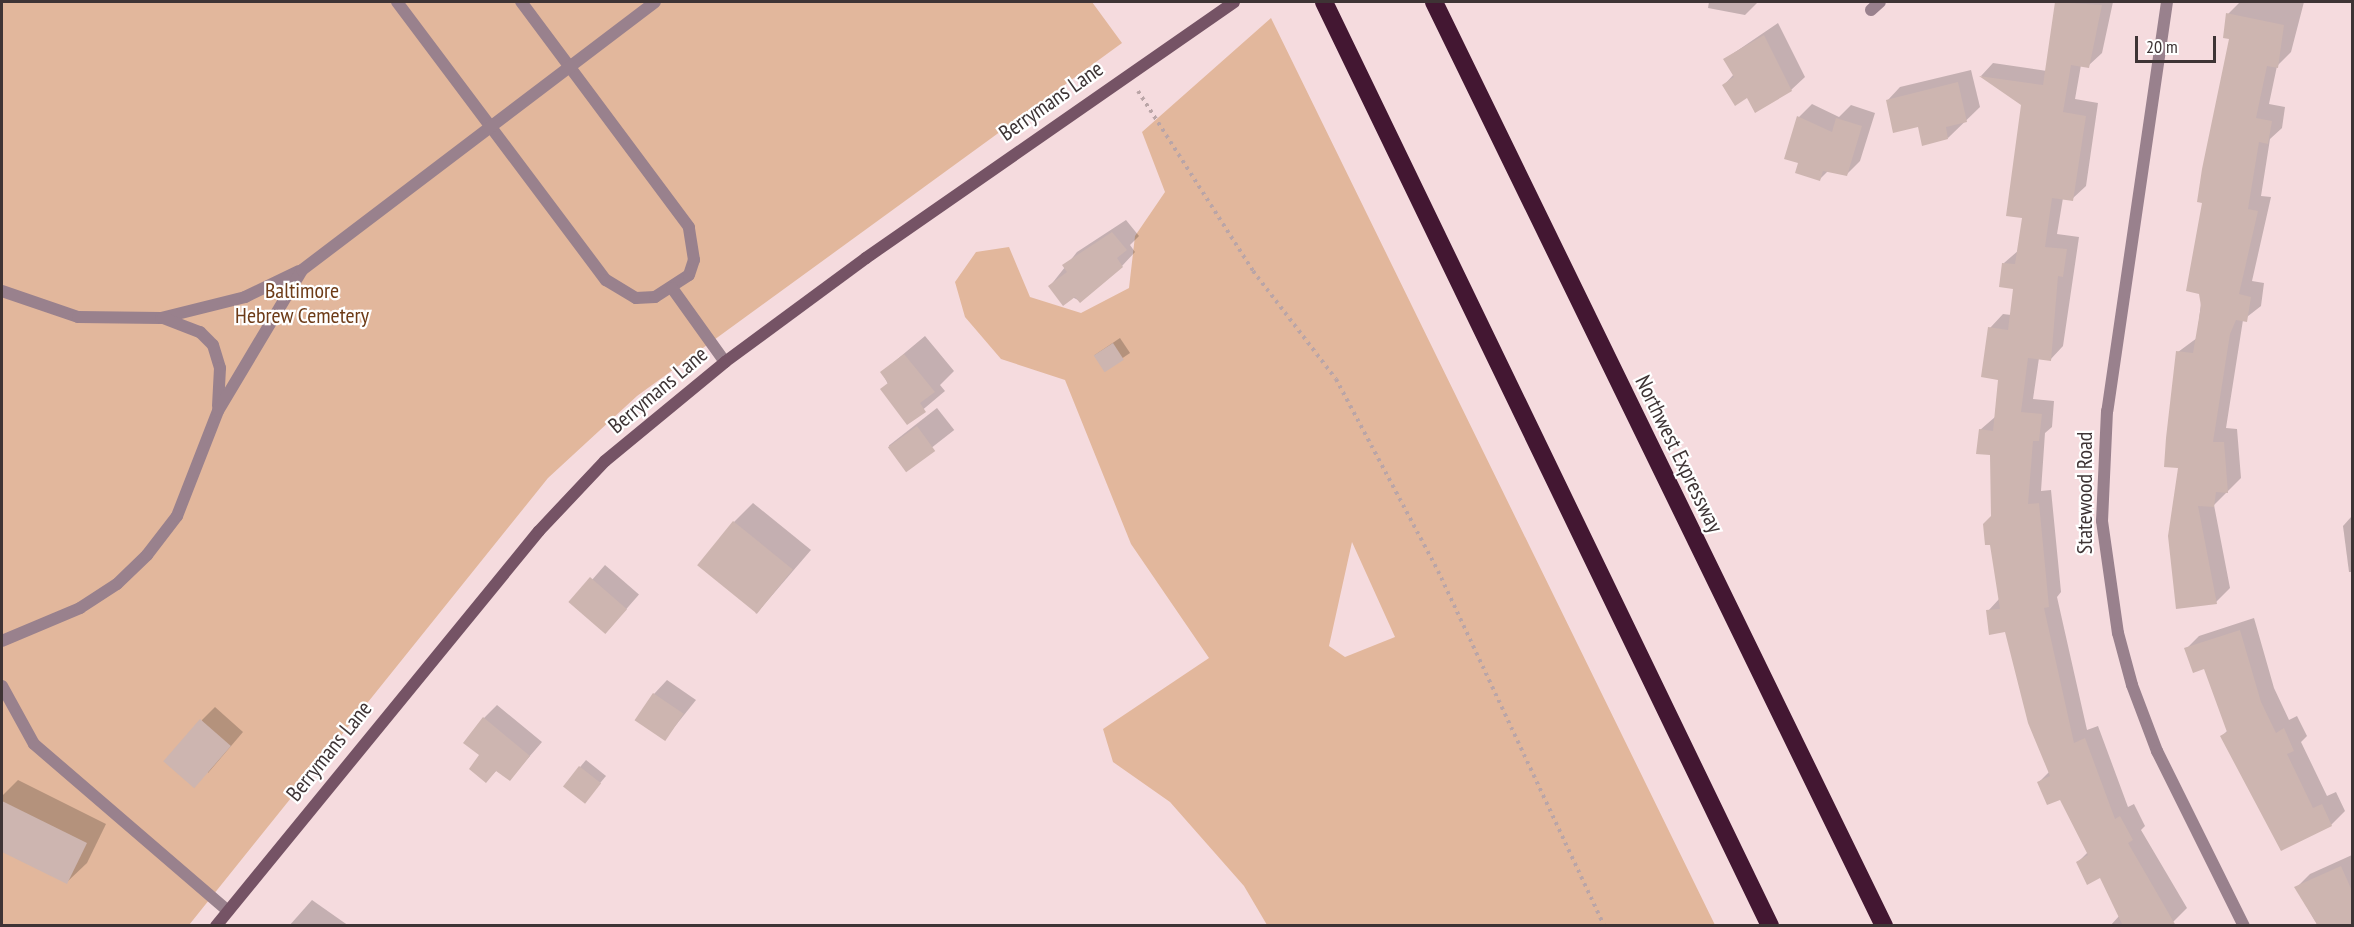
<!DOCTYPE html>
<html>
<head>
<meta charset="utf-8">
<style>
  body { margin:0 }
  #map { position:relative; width:2354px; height:927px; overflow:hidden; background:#f5dbde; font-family:"PT Sans Narrow",sans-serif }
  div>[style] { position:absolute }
  .green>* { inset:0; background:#e2b79c }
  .shadow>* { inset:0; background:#0003; transform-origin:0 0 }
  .building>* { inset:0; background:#cdb5b0; transform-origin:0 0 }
  .path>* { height:4px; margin-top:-2px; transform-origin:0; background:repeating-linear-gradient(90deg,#baa5a7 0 3px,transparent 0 7.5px) }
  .lane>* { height:12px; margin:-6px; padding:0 6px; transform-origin:6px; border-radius:6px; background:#99818d }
  .street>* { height:12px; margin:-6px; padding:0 6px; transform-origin:6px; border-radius:6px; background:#99818d }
  .secondary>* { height:12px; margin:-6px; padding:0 6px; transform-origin:6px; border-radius:6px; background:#755365 }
  .highway>* { height:18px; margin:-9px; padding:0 9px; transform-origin:9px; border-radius:9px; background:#431732 }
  span { translate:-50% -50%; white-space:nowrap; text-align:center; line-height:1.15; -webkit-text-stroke:4.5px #fff; paint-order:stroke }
  .street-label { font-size:22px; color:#3e3435 }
  .park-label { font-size:22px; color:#6d3b17 }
  .frame { position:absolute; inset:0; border:3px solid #3e3435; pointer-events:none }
  .scale { position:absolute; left:2135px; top:36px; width:81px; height:27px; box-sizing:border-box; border:3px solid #3e3435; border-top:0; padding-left:8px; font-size:18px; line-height:21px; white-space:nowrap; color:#3e3435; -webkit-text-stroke:4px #fff; paint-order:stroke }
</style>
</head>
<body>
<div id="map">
  <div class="green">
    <i style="clip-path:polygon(2px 2px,1092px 2px,1122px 43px,637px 396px,548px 478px,189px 925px,2px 926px)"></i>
    <i style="clip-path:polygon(evenodd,1271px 18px,1715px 925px,1267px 925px,1244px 886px,1170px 802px,1113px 762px,1103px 729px,1209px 658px,1131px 544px,1065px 380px,1001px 359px,965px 317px,955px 282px,976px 252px,1009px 247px,1030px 297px,1081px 313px,1129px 288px,1135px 236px,1165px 192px,1142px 132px,1271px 18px,1352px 542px,1395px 637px,1345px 657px,1329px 646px,1352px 542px)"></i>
  </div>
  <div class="shadow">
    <i style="clip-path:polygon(1709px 2px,1758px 2px,1745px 15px,1708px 8px)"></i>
    <i style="clip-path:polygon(2057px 2px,2113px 2px,2102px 53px,2088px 66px,2081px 65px,2075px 99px,2098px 103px,2086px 186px,2072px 199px,2063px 198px,2057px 234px,2079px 237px,2063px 346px,2050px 360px,2039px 358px,2033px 399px,2054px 401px,2052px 427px,2045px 433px,2041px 491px,2051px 490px,2061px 592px,2057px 597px,2087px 730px,2098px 726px,2128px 807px,2134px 804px,2145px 826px,2141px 830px,2187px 908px,2169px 926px,2110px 926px,2120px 915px,2100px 876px,2078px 862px,2088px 852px,2061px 798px,2039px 782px,2050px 771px,2006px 630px,1988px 611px,2000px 598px,1992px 454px,1980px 430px,1995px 417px,1999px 378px,1990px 328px,2003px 314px,2011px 315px,2015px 288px,2004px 263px,2019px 250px,2024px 217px,2023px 104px,1981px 76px,1993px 63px,2047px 71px)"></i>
    <i style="clip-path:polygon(2240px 2px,2304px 2px,2291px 52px,2277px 66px,2269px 104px,2285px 107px,2282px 128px,2270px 139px,2261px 196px,2271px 197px,2252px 281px,2264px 283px,2261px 306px,2243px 320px,2226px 428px,2237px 429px,2241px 478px,2214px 505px,2230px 588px,2216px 602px,2180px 467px,2178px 352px,2197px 338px,2231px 38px,2228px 14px)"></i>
    <i style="clip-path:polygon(1778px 23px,1805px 77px,1791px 90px,1748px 96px,1724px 85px,1734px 74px,1725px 59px)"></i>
    <i style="clip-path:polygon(1971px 70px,1980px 107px,1948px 138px,1887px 101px,1900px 87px)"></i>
    <i style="clip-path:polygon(1812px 104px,1839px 117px,1851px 105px,1875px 113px,1860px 161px,1846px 175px,1828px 171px,1820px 179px,1800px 162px,1799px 117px)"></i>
    <i style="clip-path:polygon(1126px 220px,1139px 236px,1130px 245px,1135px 252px,1122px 266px,1080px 301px,1050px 286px,1077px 252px)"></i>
    <i style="clip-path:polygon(925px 336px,954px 371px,940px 385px,945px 391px,907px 423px,882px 372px)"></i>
    <i style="left:1120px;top:338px;width:18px;height:31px;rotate:56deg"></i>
    <i style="left:937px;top:408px;width:28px;height:61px;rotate:52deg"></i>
    <i style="clip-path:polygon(753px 503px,811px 550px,756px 614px,734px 522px)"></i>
    <i style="clip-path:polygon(2352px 516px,2352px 572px,2349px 572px,2343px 526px)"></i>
    <i style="left:605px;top:565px;width:45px;height:51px;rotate:41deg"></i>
    <i style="clip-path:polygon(2254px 618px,2274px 688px,2289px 720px,2297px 716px,2307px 736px,2301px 742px,2327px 796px,2336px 792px,2345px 811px,2331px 825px,2282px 849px,2222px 736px,2228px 730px,2205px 667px,2186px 649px,2199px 636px)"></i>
    <i style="clip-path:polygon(667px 680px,696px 700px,664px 740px,654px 694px)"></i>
    <i style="clip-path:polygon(497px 705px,542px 742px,510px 779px,497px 770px,486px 781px,484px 718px)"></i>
    <i style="clip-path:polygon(215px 707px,243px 732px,208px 773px,202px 720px)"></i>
    <i style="clip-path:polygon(586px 760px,606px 776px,590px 795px,565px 785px)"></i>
    <i style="clip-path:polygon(18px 780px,106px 824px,87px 863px,67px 882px,2px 850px,2px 796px)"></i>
    <i style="clip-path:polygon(2352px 855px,2352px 926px,2318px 926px,2296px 888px,2310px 874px)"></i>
    <i style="clip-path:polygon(312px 900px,349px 926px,289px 926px)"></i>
  </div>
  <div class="building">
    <i style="clip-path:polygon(2055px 2px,2102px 5px,2089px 68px,2071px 65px,2063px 112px,2086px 116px,2073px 201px,2052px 198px,2045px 247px,2067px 249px,2063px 277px,2058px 276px,2051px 361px,2028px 358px,2021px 412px,2042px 414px,2039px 441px,2033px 441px,2028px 504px,2039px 503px,2049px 607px,2044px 608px,2074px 743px,2085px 738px,2115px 819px,2120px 816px,2133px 840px,2128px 843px,2176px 926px,2123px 926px,2100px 878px,2087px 885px,2076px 862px,2088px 855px,2060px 800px,2047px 805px,2037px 782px,2050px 776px,2028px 723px,2005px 632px,1989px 635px,1986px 610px,2000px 609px,1990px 545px,1985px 545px,1983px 524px,1991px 516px,1990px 455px,1976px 454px,1979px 429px,1993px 431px,1998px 380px,1981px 377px,1988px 327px,2008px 330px,2013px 289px,1999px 287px,2002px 263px,2015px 264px,2022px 218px,2006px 216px,2021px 105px,1979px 76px,2043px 85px)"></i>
    <i style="clip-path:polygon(2226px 13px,2284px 25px,2278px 68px,2267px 66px,2256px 118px,2272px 121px,2268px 144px,2259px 142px,2248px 209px,2258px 211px,2239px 294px,2251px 297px,2247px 322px,2236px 320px,2230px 334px,2213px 442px,2224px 442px,2228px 493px,2216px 492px,2214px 507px,2198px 506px,2217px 604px,2176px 609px,2168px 536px,2178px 468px,2164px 467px,2166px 438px,2176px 351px,2193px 353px,2201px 306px,2199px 294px,2186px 291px,2202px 203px,2197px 202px,2202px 169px,2229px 39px,2223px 38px)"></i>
    <i style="clip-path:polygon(1764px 35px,1792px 91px,1755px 113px,1747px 98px,1735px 106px,1722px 85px,1734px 77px,1723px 59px)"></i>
    <i style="clip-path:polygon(1958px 82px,1967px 122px,1946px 127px,1948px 139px,1922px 146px,1918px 127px,1893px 133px,1886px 100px)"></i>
    <i style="clip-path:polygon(1797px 116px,1832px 132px,1836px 118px,1862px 126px,1847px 176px,1823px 171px,1820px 181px,1795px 173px,1798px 163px,1784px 159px)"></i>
    <i style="clip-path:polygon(1112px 232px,1127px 250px,1117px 258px,1123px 267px,1080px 303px,1075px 297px,1063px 306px,1048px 286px,1067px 272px,1062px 265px)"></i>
    <i style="left:1113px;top:343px;width:20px;height:23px;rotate:57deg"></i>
    <i style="clip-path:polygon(904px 354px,935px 392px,920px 403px,926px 412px,907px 425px,880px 389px,888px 383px,880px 372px)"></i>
    <i style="left:917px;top:426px;width:31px;height:36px;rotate:54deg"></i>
    <i style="left:733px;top:521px;width:77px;height:57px;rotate:39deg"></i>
    <i style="left:590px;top:577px;width:49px;height:33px;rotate:41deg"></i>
    <i style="clip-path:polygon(2240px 630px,2261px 702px,2276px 733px,2284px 728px,2294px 751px,2287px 754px,2313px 808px,2322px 804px,2332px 826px,2281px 851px,2220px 736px,2227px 732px,2204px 669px,2193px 673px,2184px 648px)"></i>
    <i style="left:653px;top:693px;width:37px;height:33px;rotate:34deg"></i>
    <i style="clip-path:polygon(483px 717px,530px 756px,510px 781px,496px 771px,486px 783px,469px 769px,479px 755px,463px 743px)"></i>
    <i style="left:200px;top:719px;width:41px;height:56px;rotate:41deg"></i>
    <i style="left:579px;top:766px;width:28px;height:26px;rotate:38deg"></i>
    <i style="clip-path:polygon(2px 801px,87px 843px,67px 884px,2px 852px)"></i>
    <i style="clip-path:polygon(2341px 866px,2352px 891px,2352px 926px,2318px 926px,2294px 887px)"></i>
  </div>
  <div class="path">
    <i style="left:1138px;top:91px;width:214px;rotate:57.4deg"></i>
    <i style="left:1253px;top:271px;width:136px;rotate:52.5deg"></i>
    <i style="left:1336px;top:379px;width:217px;rotate:62deg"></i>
    <i style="left:1438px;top:571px;width:392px;rotate:64.9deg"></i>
  </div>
  <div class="lane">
    <i style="left:397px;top:2px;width:348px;rotate:53.1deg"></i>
    <i style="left:606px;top:280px;width:35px;rotate:31deg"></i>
    <i style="left:636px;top:298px;width:19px;rotate:-3deg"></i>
    <i style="left:655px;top:297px;width:40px;rotate:-32.9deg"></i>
    <i style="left:689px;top:275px;width:16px;rotate:-72deg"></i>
    <i style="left:694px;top:260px;width:33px;rotate:-99deg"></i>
    <i style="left:689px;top:227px;width:281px;rotate:-126.7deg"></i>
    <i style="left:672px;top:288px;width:91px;rotate:54.4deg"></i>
    <i style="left:2px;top:291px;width:80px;rotate:18.9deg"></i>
    <i style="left:78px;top:317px;width:83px;rotate:0.7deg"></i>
    <i style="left:161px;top:318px;width:87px;rotate:-14deg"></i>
    <i style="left:245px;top:297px;width:60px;rotate:-25.7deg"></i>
    <i style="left:163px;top:318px;width:40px;rotate:21deg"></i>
    <i style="left:200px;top:332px;width:18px;rotate:45deg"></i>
    <i style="left:213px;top:345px;width:24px;rotate:73deg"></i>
    <i style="left:220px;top:368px;width:38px;rotate:93deg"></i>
    <i style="left:2px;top:641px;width:85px;rotate:-22.9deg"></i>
    <i style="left:80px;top:608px;width:44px;rotate:-33deg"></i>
    <i style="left:117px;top:584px;width:42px;rotate:-44deg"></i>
    <i style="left:147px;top:555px;width:49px;rotate:-52.4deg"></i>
    <i style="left:177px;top:516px;width:113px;rotate:-68.7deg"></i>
    <i style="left:218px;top:411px;width:164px;rotate:-59.2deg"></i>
    <i style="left:302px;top:270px;width:443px;rotate:-37.2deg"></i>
    <i style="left:2px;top:686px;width:66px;rotate:61.1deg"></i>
    <i style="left:34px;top:744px;width:256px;rotate:40.7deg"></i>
  </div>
  <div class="street">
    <i style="left:2167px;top:2px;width:413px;rotate:98.3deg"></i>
    <i style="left:2107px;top:411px;width:110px;rotate:92.6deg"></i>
    <i style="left:2102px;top:521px;width:113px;rotate:81.9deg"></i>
    <i style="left:2118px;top:633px;width:54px;rotate:74.9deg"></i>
    <i style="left:2132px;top:685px;width:71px;rotate:69.3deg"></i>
    <i style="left:2157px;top:751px;width:195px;rotate:63.6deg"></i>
    <i style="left:1871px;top:10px;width:12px;rotate:-42deg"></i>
  </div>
  <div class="secondary">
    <i style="left:216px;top:926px;width:510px;rotate:-50.73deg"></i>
    <i style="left:539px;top:531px;width:96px;rotate:-46.7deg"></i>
    <i style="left:605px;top:461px;width:156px;rotate:-39.5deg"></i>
    <i style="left:725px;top:362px;width:175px;rotate:-36.4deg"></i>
    <i style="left:866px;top:258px;width:448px;rotate:-34.8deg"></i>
  </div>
  <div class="highway">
    <i style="left:1324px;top:2px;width:1026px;rotate:64.23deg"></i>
    <i style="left:1434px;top:2px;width:1028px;rotate:64.03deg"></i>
  </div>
  <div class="street-label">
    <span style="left:1051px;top:101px;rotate:-35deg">Berrymans Lane</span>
    <span style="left:658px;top:390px;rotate:-40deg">Berrymans Lane</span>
    <span style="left:1679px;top:454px;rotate:64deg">Northwest Expressway</span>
    <span style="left:2085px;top:493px;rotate:-90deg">Statewood Road</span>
    <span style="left:329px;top:751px;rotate:-51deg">Berrymans Lane</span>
  </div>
  <div class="park-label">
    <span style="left:302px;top:303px">Baltimore<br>Hebrew Cemetery</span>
  </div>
  <div class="frame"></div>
  <div class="scale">20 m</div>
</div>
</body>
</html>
